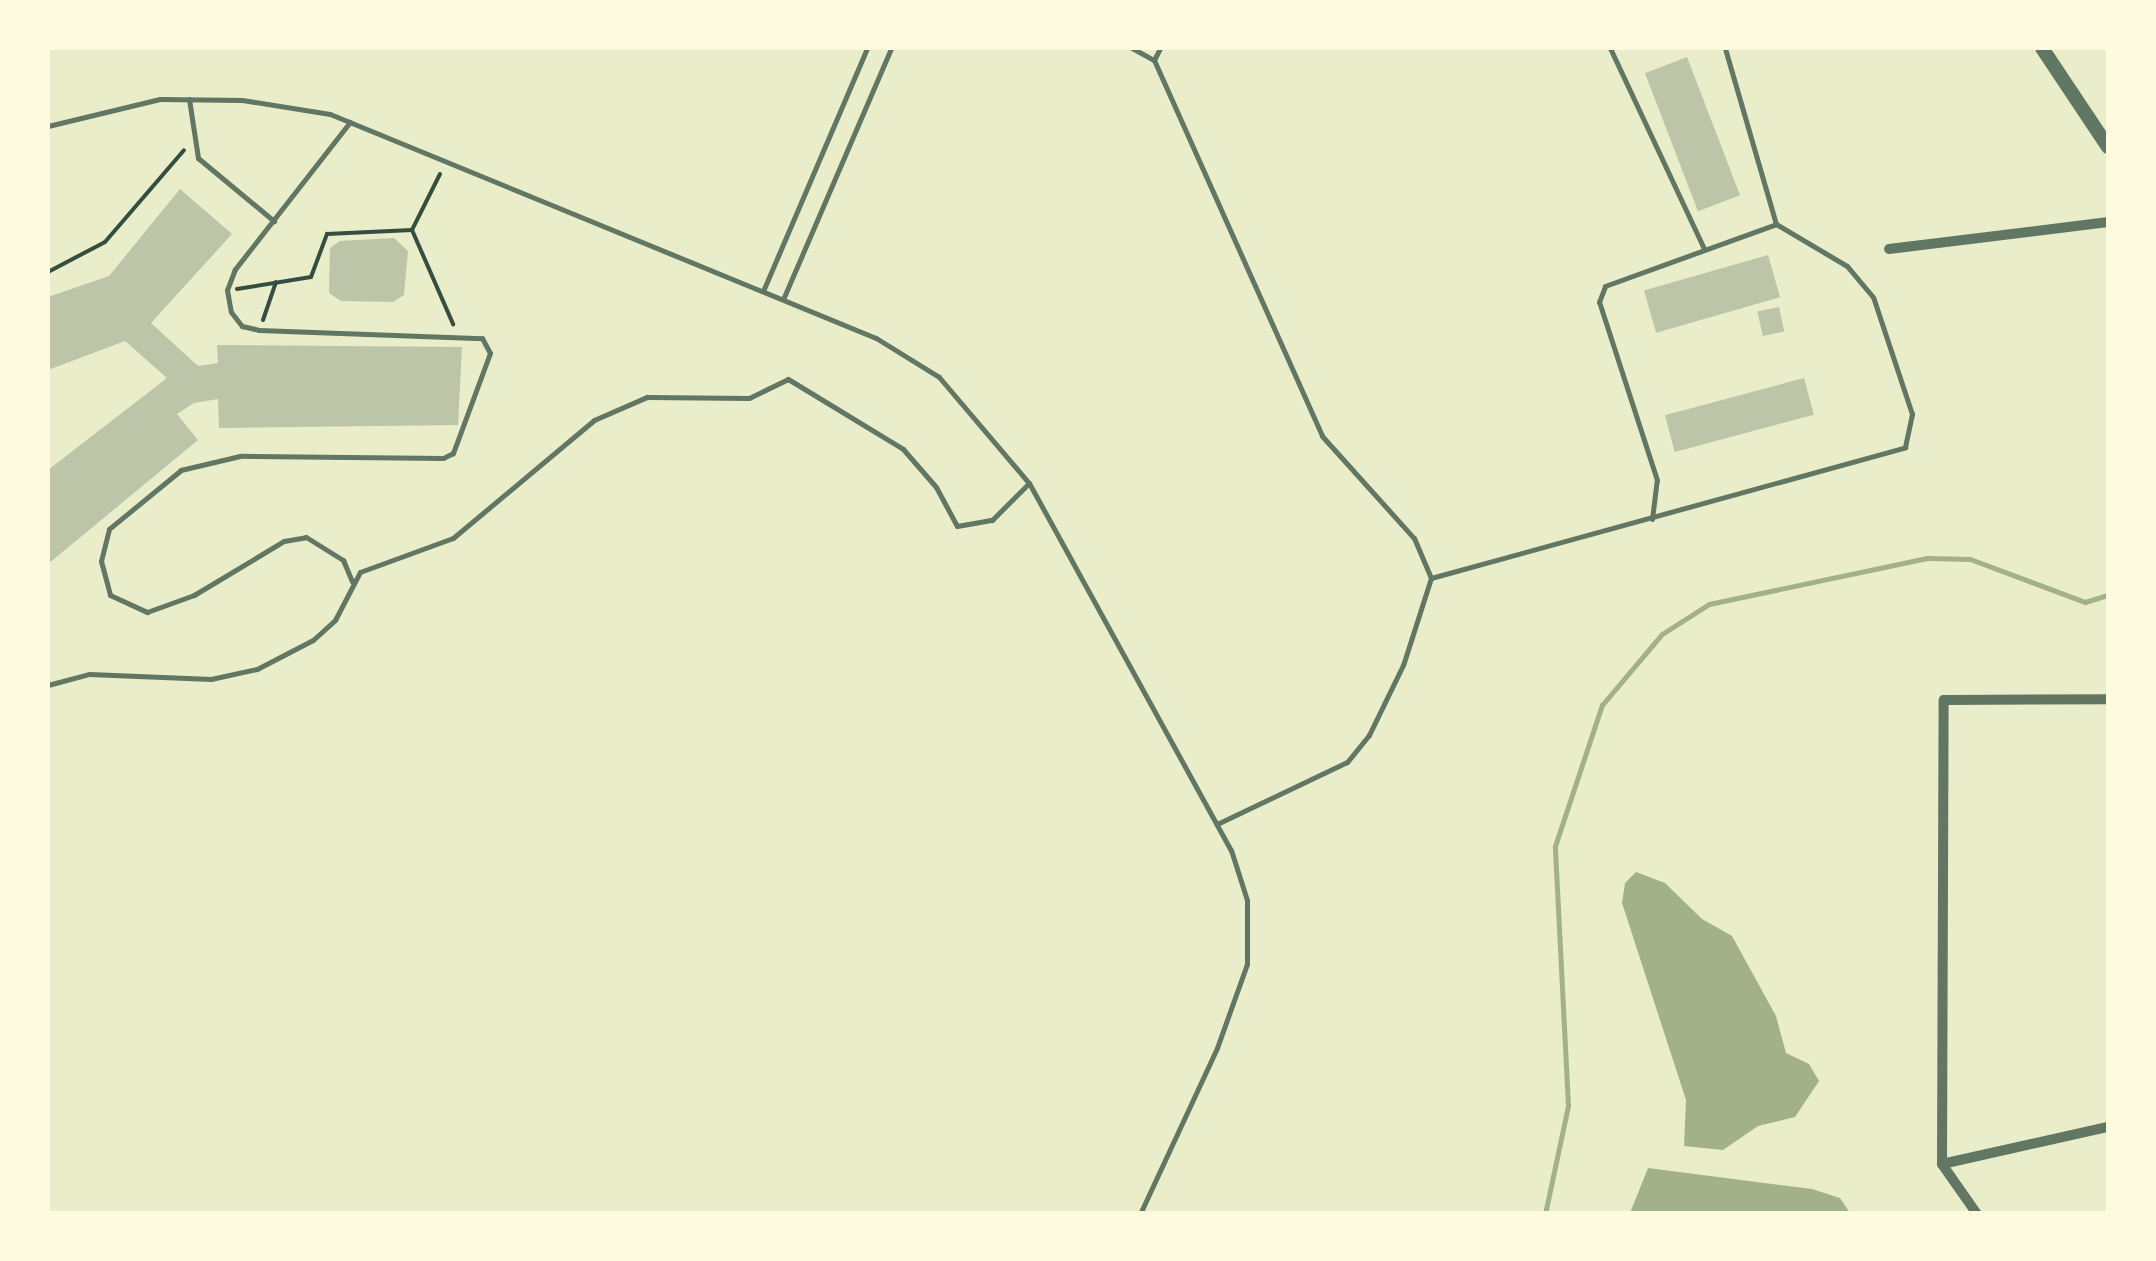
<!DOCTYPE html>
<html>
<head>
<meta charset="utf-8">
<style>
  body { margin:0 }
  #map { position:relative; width:2156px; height:1261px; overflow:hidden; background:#e9edc9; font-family:"Archivo Narrow",sans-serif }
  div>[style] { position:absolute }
  .water>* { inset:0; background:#a3b18a }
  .stream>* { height:5px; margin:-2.5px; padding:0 2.5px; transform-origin:2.5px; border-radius:2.5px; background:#a3b18a }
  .building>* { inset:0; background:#bcc5a7; transform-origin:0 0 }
  .path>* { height:4px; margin:-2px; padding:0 2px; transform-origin:2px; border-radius:2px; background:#344e41 }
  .service>* { height:5px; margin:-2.5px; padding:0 2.5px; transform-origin:2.5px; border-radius:2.5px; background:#617663 }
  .minor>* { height:10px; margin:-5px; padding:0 5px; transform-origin:5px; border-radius:5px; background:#617663 }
  .tertiary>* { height:14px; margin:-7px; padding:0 7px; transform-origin:7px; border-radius:7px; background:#617663 }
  span { translate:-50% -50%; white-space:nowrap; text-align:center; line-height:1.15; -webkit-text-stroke:10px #fefae0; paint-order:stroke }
  .frame { position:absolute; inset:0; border:50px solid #fefae0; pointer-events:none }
</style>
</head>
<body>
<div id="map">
  <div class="water">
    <i style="clip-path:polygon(1636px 872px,1665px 883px,1702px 919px,1732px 936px,1776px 1016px,1786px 1053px,1809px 1064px,1819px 1081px,1795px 1117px,1758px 1126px,1723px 1150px,1684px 1146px,1686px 1100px,1622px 903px,1625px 883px)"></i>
    <i style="clip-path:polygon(1648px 1168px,1812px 1189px,1840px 1198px,1850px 1213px,1630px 1213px)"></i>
  </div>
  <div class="stream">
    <i style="left:1545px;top:1214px;width:110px;rotate:-78deg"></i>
    <i style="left:1568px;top:1106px;width:260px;rotate:-92.9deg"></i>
    <i style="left:1555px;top:846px;width:149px;rotate:-71.6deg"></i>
    <i style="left:1602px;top:705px;width:93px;rotate:-49.8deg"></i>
    <i style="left:1662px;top:634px;width:56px;rotate:-32.6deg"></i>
    <i style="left:1709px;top:604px;width:224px;rotate:-11.9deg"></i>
    <i style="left:1928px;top:558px;width:42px;rotate:1.4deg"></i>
    <i style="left:1970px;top:559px;width:123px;rotate:20.5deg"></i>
    <i style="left:2085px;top:602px;width:24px;rotate:-17deg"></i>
  </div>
  <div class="building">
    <i style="left:1687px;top:57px;width:148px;height:45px;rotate:69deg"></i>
    <i style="clip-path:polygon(180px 189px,232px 234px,151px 323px,198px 366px,218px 363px,217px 345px,462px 347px,458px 425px,219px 428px,218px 399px,194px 403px,177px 414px,198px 440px,48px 564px,48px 470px,167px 378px,125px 341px,48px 370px,48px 297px,109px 276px)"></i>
    <i style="clip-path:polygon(394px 238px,408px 251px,404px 295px,393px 302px,341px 301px,329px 293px,330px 248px,340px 241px)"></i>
    <i style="left:1768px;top:255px;width:44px;height:129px;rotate:74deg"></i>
    <i style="left:1779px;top:307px;width:25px;height:22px;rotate:78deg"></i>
    <i style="left:1804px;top:378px;width:38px;height:144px;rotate:75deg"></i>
  </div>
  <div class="path">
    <i style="left:440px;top:174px;width:63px;rotate:116.6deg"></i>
    <i style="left:412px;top:230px;width:103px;rotate:66.4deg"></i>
    <i style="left:48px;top:272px;width:64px;rotate:-27.8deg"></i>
    <i style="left:105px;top:242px;width:121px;rotate:-49.3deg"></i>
    <i style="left:237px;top:289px;width:75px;rotate:-9.2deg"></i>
    <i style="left:311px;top:277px;width:46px;rotate:-69.6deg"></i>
    <i style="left:327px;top:234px;width:85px;rotate:-2.7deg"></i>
    <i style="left:263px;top:320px;width:40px;rotate:-71.1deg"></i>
  </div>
  <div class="service">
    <i style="left:1132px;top:48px;width:25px;rotate:29deg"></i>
    <i style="left:1154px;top:60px;width:412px;rotate:65.9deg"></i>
    <i style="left:1322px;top:436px;width:137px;rotate:48deg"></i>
    <i style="left:1414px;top:538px;width:43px;rotate:67deg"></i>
    <i style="left:1431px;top:578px;width:91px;rotate:107.8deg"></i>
    <i style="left:1403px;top:665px;width:78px;rotate:115.9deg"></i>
    <i style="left:1369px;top:735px;width:35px;rotate:129deg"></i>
    <i style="left:1347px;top:762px;width:144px;rotate:154.5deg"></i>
    <i style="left:1610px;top:48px;width:222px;rotate:64.9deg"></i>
    <i style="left:1154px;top:60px;width:13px;rotate:-63deg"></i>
    <i style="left:189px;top:99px;width:60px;rotate:81.3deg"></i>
    <i style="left:198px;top:158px;width:99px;rotate:39.7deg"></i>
    <i style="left:350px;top:122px;width:187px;rotate:128deg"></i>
    <i style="left:235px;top:269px;width:22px;rotate:111deg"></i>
    <i style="left:227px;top:290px;width:22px;rotate:80deg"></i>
    <i style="left:231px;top:312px;width:18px;rotate:52deg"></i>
    <i style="left:242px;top:326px;width:17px;rotate:13deg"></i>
    <i style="left:259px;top:330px;width:223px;rotate:2.1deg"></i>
    <i style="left:482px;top:338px;width:17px;rotate:62deg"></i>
    <i style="left:490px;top:353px;width:107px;rotate:110.3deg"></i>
    <i style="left:453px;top:453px;width:11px;rotate:153deg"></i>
    <i style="left:443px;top:458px;width:203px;rotate:-179.4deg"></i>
    <i style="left:240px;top:456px;width:61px;rotate:166.7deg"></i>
    <i style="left:181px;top:470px;width:93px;rotate:140.7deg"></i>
    <i style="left:109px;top:529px;width:33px;rotate:104deg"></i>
    <i style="left:101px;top:561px;width:35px;rotate:75deg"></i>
    <i style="left:110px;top:595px;width:41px;rotate:24.7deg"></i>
    <i style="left:147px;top:612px;width:50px;rotate:-19.9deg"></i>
    <i style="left:194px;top:595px;width:105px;rotate:-31deg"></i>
    <i style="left:284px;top:541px;width:22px;rotate:-10deg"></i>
    <i style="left:306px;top:537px;width:44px;rotate:31.9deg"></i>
    <i style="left:343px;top:560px;width:23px;rotate:67deg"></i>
    <i style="left:48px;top:126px;width:115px;rotate:-13.6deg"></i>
    <i style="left:160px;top:99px;width:82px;rotate:0.7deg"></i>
    <i style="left:242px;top:100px;width:89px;rotate:9deg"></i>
    <i style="left:330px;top:114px;width:590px;rotate:22.31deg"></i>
    <i style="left:876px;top:338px;width:74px;rotate:31.8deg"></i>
    <i style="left:939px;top:377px;width:139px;rotate:49.7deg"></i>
    <i style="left:1029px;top:483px;width:419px;rotate:61.2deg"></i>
    <i style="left:1231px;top:850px;width:52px;rotate:72.3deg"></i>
    <i style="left:1247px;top:900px;width:64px;rotate:90deg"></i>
    <i style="left:1247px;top:964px;width:89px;rotate:109.7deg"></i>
    <i style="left:1217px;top:1048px;width:183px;rotate:114.9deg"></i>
    <i style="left:763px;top:291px;width:264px;rotate:-66.8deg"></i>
    <i style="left:784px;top:297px;width:271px;rotate:-66.7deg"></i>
    <i style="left:1652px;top:519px;width:39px;rotate:-83deg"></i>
    <i style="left:1657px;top:480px;width:187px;rotate:-108deg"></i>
    <i style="left:1599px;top:302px;width:17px;rotate:-69deg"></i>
    <i style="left:1605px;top:286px;width:182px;rotate:-19.9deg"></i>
    <i style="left:1431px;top:578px;width:492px;rotate:-15.4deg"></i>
    <i style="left:1905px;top:447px;width:34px;rotate:-78deg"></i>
    <i style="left:1912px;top:414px;width:123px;rotate:-108.4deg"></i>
    <i style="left:1873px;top:297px;width:40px;rotate:-130deg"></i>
    <i style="left:1847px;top:266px;width:82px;rotate:-149.4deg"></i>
    <i style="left:1776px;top:224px;width:183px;rotate:-106.2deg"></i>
    <i style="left:48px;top:685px;width:42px;rotate:-15deg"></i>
    <i style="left:89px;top:674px;width:122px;rotate:2.3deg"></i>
    <i style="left:211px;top:679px;width:47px;rotate:-12.3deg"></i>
    <i style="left:257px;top:669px;width:63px;rotate:-27.4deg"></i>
    <i style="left:313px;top:640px;width:30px;rotate:-42deg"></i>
    <i style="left:335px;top:620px;width:54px;rotate:-62.5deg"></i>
    <i style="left:360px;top:572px;width:99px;rotate:-20.1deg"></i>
    <i style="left:453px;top:538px;width:184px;rotate:-39.9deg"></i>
    <i style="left:594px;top:420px;width:58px;rotate:-23.5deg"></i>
    <i style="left:647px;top:397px;width:102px;rotate:0.6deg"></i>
    <i style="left:749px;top:398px;width:43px;rotate:-26deg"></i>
    <i style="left:788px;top:379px;width:135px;rotate:31.3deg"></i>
    <i style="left:903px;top:449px;width:50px;rotate:49deg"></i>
    <i style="left:936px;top:487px;width:44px;rotate:61.7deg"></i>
    <i style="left:957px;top:526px;width:36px;rotate:-10deg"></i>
    <i style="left:992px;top:520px;width:52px;rotate:-45deg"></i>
  </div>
  <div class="minor">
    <i style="left:1889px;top:249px;width:221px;rotate:-7deg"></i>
    <i style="left:1942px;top:1164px;width:170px;rotate:-12.6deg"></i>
    <i style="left:1977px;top:1214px;width:61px;rotate:-125deg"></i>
    <i style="left:1942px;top:1164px;width:464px;rotate:-89.8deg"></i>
    <i style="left:1944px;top:700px;width:164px;rotate:-0.3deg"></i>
  </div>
  <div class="tertiary">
    <i style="left:2042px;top:48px;width:119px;rotate:56.3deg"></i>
  </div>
  <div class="frame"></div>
</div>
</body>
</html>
